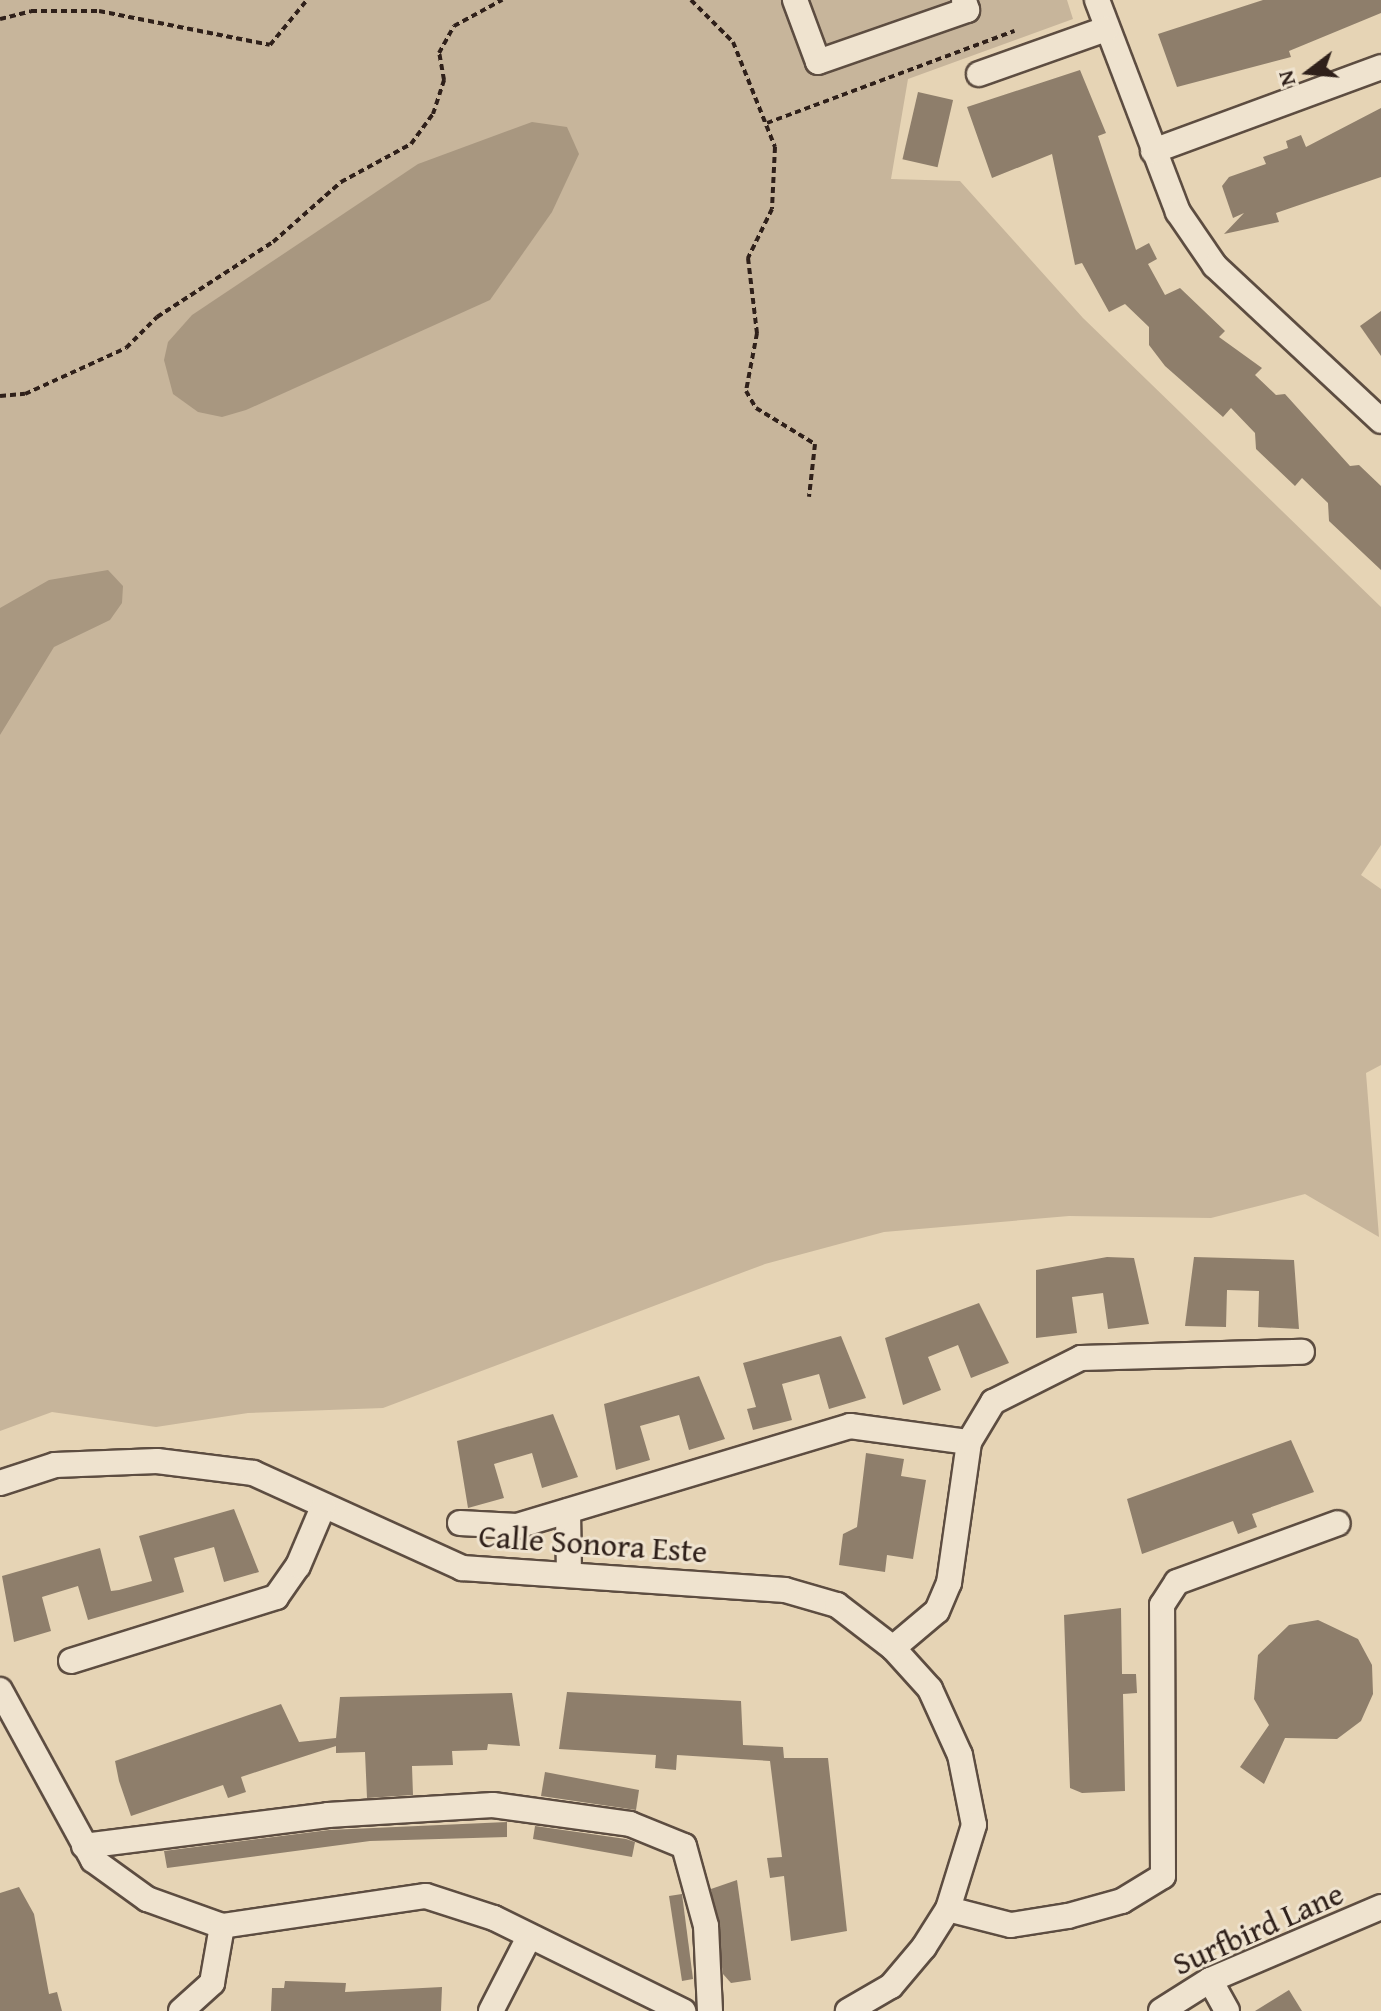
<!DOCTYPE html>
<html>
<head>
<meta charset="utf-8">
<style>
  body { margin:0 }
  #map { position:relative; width:1381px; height:2011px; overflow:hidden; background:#e6d4b5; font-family:"Gentium Book Plus",serif }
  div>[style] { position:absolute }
  .green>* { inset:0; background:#c7b59b }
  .water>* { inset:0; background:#a89780 }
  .building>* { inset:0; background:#8e7e6b; transform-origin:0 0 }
  .path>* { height:4px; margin-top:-2px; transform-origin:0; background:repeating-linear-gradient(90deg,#2f201a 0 6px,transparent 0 10px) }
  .roads { filter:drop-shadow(2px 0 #5d4d41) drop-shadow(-2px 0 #5d4d41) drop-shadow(0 2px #5d4d41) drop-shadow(0 -2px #5d4d41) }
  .minor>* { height:24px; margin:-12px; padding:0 12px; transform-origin:12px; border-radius:12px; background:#efe3cf }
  span { translate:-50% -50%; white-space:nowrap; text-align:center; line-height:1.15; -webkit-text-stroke:6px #efe3cf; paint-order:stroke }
  .street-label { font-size:32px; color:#2f201a }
  .north { position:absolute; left:1269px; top:32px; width:80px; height:80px; -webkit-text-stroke:6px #efe3cf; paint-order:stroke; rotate:254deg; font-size:22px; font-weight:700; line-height:32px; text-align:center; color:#2f201a }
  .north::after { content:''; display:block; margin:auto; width:28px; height:36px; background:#2f201a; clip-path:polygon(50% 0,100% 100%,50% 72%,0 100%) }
</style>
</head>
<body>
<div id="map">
  <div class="green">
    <i style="clip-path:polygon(0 0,1067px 0,1073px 19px,908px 79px,891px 179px,960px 181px,1083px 318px,1381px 607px,1381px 845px,1361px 875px,1381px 889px,1381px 1065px,1366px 1073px,1379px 1237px,1305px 1194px,1211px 1218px,1069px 1216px,884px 1232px,765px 1264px,383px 1408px,248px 1413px,156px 1427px,52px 1412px,0 1431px)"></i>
  </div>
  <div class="water">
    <i style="clip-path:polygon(532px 122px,567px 127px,579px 154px,552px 212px,490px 300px,246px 410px,222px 417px,198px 412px,173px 394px,164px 360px,168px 342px,192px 315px,418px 164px)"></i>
    <i style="clip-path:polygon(108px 570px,123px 586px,122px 603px,110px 620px,54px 647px,0 735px,0 608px,49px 580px)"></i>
  </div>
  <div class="building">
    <i style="clip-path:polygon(1263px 0,1381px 0,1381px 13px,1289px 51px,1291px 57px,1177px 87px,1158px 34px)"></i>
    <i style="clip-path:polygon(1080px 70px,1106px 133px,1098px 136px,1136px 250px,1149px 243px,1157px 259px,1148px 264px,1165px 295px,1180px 288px,1225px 331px,1219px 337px,1262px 368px,1255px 375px,1276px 395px,1285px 394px,1350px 466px,1359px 465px,1381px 486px,1381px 570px,1329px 521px,1328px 503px,1302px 478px,1295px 486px,1256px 449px,1255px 433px,1231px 408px,1223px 417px,1165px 366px,1149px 345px,1149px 327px,1125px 304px,1109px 312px,1082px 263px,1075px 265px,1052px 154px,992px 178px,967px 107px)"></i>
    <i style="left:918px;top:92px;width:36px;height:69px;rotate:13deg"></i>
    <i style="clip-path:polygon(1381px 108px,1381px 177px,1276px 213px,1279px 222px,1224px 234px,1244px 213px,1233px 218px,1222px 186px,1229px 177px,1266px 164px,1263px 157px,1288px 148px,1286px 141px,1301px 135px,1306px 147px)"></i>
    <i style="clip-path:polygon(1381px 311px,1381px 356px,1360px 326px)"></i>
    <i style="clip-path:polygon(1107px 1257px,1134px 1258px,1149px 1324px,1108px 1329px,1103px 1293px,1072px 1297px,1077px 1333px,1036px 1338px,1036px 1270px)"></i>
    <i style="clip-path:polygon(1194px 1257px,1294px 1260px,1299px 1329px,1258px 1327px,1259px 1291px,1227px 1290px,1226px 1327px,1185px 1326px)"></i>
    <i style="clip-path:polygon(979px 1303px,1009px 1363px,971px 1378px,958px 1345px,928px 1357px,941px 1390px,903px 1405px,885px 1338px)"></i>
    <i style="clip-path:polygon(841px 1336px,866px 1398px,829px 1409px,819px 1374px,782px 1384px,792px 1420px,753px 1430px,747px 1409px,756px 1407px,743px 1363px)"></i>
    <i style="clip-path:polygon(699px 1376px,725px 1439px,689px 1450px,679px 1415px,640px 1426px,650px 1460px,616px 1470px,604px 1404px)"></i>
    <i style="clip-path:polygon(553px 1414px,578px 1477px,542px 1488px,532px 1453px,494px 1464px,504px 1498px,468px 1508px,457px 1441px)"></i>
    <i style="clip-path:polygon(1291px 1440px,1314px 1492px,1252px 1514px,1257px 1527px,1238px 1534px,1233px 1521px,1142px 1554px,1127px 1499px)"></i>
    <i style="clip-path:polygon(866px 1453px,904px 1459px,901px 1476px,926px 1480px,913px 1559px,887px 1555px,885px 1572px,839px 1565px,843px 1534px,857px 1527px)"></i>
    <i style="clip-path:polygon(234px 1509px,259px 1572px,224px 1582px,214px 1547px,174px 1558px,184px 1592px,88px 1620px,78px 1586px,42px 1597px,51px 1631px,14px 1642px,2px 1576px,100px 1548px,111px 1591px,119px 1590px,152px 1581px,139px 1536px)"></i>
    <i style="clip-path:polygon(1121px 1608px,1122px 1674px,1136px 1674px,1137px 1693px,1123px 1694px,1125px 1791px,1082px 1793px,1070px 1788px,1064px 1615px)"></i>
    <i style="clip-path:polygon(1318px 1620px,1358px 1639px,1372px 1665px,1373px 1694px,1361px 1721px,1337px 1739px,1285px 1738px,1264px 1784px,1240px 1767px,1269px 1725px,1254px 1699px,1258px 1655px,1289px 1625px)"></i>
    <i style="clip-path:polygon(567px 1692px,741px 1701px,743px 1745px,783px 1747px,784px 1758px,828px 1758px,847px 1931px,791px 1941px,784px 1876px,770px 1878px,767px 1858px,782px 1857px,770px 1761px,677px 1755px,676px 1770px,655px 1768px,656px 1755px,559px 1749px)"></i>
    <i style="clip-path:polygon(512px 1693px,520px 1746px,488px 1744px,487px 1750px,452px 1751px,453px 1765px,412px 1766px,413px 1795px,367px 1798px,365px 1752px,336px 1753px,336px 1746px,241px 1777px,246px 1792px,228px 1798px,223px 1785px,131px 1816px,119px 1781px,115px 1761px,281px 1704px,299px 1742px,336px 1738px,340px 1697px)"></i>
    <i style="clip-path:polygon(545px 1772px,639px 1790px,636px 1810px,541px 1796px)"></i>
    <i style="clip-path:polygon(507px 1822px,507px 1837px,370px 1841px,167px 1868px,164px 1851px,329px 1830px)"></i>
    <i style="clip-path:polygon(535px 1826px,626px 1839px,635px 1842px,632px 1857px,533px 1839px)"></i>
    <i style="clip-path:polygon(737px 1880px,751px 1980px,731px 1983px,723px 1974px,711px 1889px)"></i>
    <i style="clip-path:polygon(19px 1887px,34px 1914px,49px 1994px,57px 1992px,62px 2011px,0 2011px,0 1893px)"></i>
    <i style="clip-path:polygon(682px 1894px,693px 1979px,682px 1981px,669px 1896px)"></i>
    <i style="clip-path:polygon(285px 1981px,346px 1983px,345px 1992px,442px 1987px,441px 2011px,271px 2011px,272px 1988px,284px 1988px)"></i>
    <i style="clip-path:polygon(1289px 1990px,1302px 2011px,1255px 2011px)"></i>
  </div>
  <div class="path">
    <i style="left:691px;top:0;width:59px;rotate:45deg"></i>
    <i style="left:733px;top:42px;width:113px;rotate:68.2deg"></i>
    <i style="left:775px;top:147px;width:62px;rotate:92.8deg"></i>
    <i style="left:772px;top:209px;width:55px;rotate:116.1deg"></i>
    <i style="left:748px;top:258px;width:76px;rotate:83.2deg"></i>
    <i style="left:757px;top:333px;width:59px;rotate:100.7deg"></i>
    <i style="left:746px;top:391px;width:20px;rotate:60deg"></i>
    <i style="left:756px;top:408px;width:69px;rotate:31.4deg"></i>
    <i style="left:815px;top:444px;width:53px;rotate:96.5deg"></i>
    <i style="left:0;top:19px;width:32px;rotate:-14deg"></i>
    <i style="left:31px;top:11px;width:68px"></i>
    <i style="left:99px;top:11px;width:174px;rotate:11.2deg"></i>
    <i style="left:270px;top:45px;width:58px;rotate:-50.6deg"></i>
    <i style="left:767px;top:123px;width:264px;rotate:-20.4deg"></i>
    <i style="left:0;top:396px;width:25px;rotate:-5deg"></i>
    <i style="left:25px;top:394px;width:111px;rotate:-24.5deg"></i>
    <i style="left:126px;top:348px;width:44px;rotate:-45deg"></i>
    <i style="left:157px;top:317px;width:138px;rotate:-32.9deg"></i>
    <i style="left:273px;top:242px;width:91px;rotate:-41.4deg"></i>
    <i style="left:341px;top:182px;width:80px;rotate:-28.5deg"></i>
    <i style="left:411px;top:144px;width:37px;rotate:-54deg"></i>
    <i style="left:433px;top:114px;width:36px;rotate:-72deg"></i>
    <i style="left:444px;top:80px;width:27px;rotate:-100deg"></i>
    <i style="left:439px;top:53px;width:31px;rotate:-61deg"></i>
    <i style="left:454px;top:26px;width:55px;rotate:-28.4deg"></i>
  </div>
  <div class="roads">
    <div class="minor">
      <i style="left:795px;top:0;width:66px;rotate:69.6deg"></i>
      <i style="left:818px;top:62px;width:158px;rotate:-19.2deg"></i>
      <i style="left:967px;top:10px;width:10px;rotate:-107deg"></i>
      <i style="left:1097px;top:0;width:227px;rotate:69.1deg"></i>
      <i style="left:1178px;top:212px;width:65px;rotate:55.6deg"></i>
      <i style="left:1215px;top:266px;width:227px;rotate:43deg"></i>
      <i style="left:979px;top:74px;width:135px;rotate:-19.5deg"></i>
      <i style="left:1153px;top:151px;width:243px;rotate:-20.2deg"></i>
      <i style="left:0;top:1483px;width:58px;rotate:-18.1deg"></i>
      <i style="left:55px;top:1465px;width:102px;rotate:-2.2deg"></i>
      <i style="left:157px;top:1461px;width:97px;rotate:7.1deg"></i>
      <i style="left:253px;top:1473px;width:230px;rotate:24.4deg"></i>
      <i style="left:462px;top:1568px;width:324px;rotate:3.9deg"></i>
      <i style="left:785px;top:1590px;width:54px;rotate:16.1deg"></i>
      <i style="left:837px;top:1605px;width:71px;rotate:37.5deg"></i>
      <i style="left:893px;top:1648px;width:55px;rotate:47.9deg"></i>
      <i style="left:930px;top:1689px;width:72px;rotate:65.6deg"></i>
      <i style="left:960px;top:1755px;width:71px;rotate:78.7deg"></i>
      <i style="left:974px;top:1825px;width:88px;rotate:107.2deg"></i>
      <i style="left:948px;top:1909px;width:45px;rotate:122.3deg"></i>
      <i style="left:924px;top:1947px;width:51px;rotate:130.2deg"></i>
      <i style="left:891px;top:1986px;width:50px;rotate:149.8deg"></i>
      <i style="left:568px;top:1511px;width:64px;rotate:89.1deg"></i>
      <i style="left:460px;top:1523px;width:57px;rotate:3deg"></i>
      <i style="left:517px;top:1526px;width:348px;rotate:-16.7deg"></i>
      <i style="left:850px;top:1426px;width:120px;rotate:7.7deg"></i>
      <i style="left:893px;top:1648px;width:57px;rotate:-40.1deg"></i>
      <i style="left:937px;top:1611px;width:30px;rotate:-67deg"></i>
      <i style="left:949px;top:1583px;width:142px;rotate:-81.9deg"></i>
      <i style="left:969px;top:1442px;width:47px;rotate:-59deg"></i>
      <i style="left:993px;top:1402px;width:98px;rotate:-26.6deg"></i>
      <i style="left:1081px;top:1358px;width:221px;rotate:-1.6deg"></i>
      <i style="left:71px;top:1661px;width:215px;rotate:-17.3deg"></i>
      <i style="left:276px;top:1597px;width:38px;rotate:-55deg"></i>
      <i style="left:298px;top:1566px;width:64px;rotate:-67deg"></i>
      <i style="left:0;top:1690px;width:194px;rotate:61.3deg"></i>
      <i style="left:93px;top:1860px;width:67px;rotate:35.8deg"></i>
      <i style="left:147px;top:1899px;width:80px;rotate:19.8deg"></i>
      <i style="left:222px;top:1926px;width:206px;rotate:-8.4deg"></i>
      <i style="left:426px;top:1896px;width:71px;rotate:17.9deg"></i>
      <i style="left:494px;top:1918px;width:211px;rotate:26.2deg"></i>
      <i style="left:84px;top:1846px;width:246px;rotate:-7.2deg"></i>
      <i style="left:328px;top:1815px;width:165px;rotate:-3.5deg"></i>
      <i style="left:493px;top:1805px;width:138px;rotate:7.9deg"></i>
      <i style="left:630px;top:1824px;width:58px;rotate:22.2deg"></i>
      <i style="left:684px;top:1846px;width:83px;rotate:74.6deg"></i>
      <i style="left:706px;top:1926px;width:85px;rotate:87.3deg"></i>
      <i style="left:948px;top:1909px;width:65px;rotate:14.3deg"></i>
      <i style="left:1011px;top:1925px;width:58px;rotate:-9deg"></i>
      <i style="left:1068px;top:1916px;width:56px;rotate:-15.5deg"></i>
      <i style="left:1122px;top:1901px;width:48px;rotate:-31.4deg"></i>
      <i style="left:1163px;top:1876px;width:271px;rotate:-90.2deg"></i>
      <i style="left:1162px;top:1605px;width:27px;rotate:-57deg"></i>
      <i style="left:1177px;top:1582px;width:171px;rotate:-20.1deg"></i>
      <i style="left:1210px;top:1980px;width:35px;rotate:61deg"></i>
      <i style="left:181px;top:2011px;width:42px;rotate:-42.1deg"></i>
      <i style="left:212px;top:1983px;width:58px;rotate:-80deg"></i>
      <i style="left:491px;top:2011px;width:83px;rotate:-62.8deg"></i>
      <i style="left:1161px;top:2011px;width:58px;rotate:-32.3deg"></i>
      <i style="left:1210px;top:1980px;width:186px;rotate:-23.1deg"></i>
    </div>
  </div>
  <div class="street-label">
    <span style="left:593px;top:1544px;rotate:4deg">Calle Sonora Este</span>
    <span style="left:1258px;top:1929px;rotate:-24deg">Surfbird Lane</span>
  </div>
  <div class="north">N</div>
</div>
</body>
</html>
